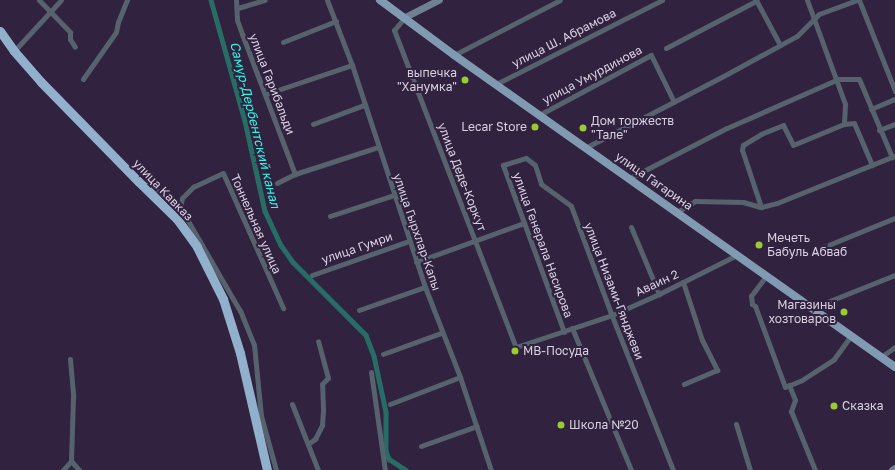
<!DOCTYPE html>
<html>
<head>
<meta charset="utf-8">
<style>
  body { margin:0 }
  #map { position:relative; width:895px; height:470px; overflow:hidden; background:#31233f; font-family:"Golos Text",sans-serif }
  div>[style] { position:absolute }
  .canal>* { height:4.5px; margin:-2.25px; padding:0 2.25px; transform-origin:2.25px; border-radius:2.25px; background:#276d66 }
  .street>* { height:5px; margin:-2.5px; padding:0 2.5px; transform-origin:2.5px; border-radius:2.5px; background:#56626e }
  .secondary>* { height:7px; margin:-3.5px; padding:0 3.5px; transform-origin:3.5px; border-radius:3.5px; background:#6e8294 }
  .primary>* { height:8px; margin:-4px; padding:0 4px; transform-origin:4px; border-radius:4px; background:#809ab1 }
  .highway>* { height:9px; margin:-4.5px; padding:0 4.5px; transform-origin:4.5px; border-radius:4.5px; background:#91b0cc }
  .dots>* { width:11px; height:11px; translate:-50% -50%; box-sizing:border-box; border:2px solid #31233f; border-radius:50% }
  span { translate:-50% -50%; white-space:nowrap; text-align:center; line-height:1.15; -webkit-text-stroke:4px #31233f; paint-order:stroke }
  .street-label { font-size:12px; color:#d8d0e2 }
  .poi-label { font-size:12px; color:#d8d0e2 }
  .right { translate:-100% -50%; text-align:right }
  .left { translate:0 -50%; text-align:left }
  .water-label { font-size:13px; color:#2ef5e4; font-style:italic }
</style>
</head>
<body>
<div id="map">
  <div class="canal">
    <i style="left:211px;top:0;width:126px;rotate:74.3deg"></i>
    <i style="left:245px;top:121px;width:92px;rotate:77.5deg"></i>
    <i style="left:265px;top:211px;width:38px;rotate:65deg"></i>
    <i style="left:281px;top:245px;width:21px;rotate:55deg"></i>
    <i style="left:293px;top:262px;width:103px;rotate:45deg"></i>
    <i style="left:366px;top:335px;width:22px;rotate:69deg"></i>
    <i style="left:374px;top:356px;width:57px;rotate:77.9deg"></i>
    <i style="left:386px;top:412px;width:39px;rotate:90deg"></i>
    <i style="left:386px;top:451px;width:9px;rotate:69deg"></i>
    <i style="left:389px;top:459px;width:20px;rotate:33deg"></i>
  </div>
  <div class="street">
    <i style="left:39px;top:0;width:45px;rotate:45.9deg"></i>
    <i style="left:70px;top:32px;width:7px;rotate:90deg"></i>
    <i style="left:70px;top:39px;width:9px;rotate:58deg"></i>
    <i style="left:236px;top:0;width:20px;rotate:87deg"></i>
    <i style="left:237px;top:20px;width:15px;rotate:70deg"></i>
    <i style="left:242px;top:34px;width:150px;rotate:69.3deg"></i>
    <i style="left:327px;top:0;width:70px;rotate:69deg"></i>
    <i style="left:352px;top:65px;width:234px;rotate:71.8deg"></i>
    <i style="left:425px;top:287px;width:97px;rotate:68.7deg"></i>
    <i style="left:460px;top:377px;width:98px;rotate:71.6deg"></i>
    <i style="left:756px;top:0;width:51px;rotate:61.9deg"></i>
    <i style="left:807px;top:0;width:111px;rotate:69.9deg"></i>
    <i style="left:845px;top:104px;width:20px;rotate:93deg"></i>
    <i style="left:844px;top:124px;width:10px;rotate:-6deg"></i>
    <i style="left:854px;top:123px;width:46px;rotate:66.8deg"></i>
    <i style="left:859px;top:0;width:98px;rotate:68.4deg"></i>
    <i style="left:238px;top:8px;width:28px;rotate:-17deg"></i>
    <i style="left:405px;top:17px;width:17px;rotate:130deg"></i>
    <i style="left:394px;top:30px;width:340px;rotate:69deg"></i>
    <i style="left:516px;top:347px;width:101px;rotate:-18.4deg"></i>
    <i style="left:612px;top:315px;width:51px;rotate:-24.1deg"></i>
    <i style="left:659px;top:294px;width:87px;rotate:-26.6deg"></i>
    <i style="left:283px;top:42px;width:57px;rotate:-21.6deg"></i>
    <i style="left:666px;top:48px;width:102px;rotate:-27.6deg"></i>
    <i style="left:14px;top:51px;width:69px;rotate:-47.3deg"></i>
    <i style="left:454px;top:55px;width:119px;rotate:-27.4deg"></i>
    <i style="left:83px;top:79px;width:57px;rotate:-54.9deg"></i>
    <i style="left:116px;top:32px;width:10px;rotate:-79deg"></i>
    <i style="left:118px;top:22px;width:24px;rotate:-68deg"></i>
    <i style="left:496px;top:84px;width:186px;rotate:-26.8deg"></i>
    <i style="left:266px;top:94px;width:91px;rotate:-18.6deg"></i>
    <i style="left:871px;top:109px;width:26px;rotate:-23deg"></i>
    <i style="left:539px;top:115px;width:127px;rotate:-28.2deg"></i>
    <i style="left:651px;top:55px;width:52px;rotate:63.9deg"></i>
    <i style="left:313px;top:124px;width:54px;rotate:-20.4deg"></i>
    <i style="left:879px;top:130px;width:17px;rotate:-21deg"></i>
    <i style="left:585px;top:148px;width:162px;rotate:-27.5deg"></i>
    <i style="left:729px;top:73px;width:77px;rotate:-28.6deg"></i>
    <i style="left:797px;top:36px;width:31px;rotate:-45deg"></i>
    <i style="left:819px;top:14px;width:40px;rotate:-20.2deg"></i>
    <i style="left:628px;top:179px;width:111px;rotate:-27.3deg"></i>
    <i style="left:727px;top:128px;width:121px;rotate:-23.8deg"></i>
    <i style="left:838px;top:79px;width:21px"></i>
    <i style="left:859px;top:79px;width:85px;rotate:67.1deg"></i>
    <i style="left:277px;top:183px;width:20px;rotate:-27deg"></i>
    <i style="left:295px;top:174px;width:87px;rotate:-18deg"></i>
    <i style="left:144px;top:184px;width:12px;rotate:24deg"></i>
    <i style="left:155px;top:189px;width:31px;rotate:36deg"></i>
    <i style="left:761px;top:207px;width:60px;rotate:-108.4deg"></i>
    <i style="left:742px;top:150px;width:5px;rotate:-79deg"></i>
    <i style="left:743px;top:145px;width:21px;rotate:-31deg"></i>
    <i style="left:761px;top:134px;width:24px;rotate:-22deg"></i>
    <i style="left:783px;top:125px;width:22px;rotate:63deg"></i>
    <i style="left:793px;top:145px;width:55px;rotate:-22.4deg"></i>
    <i style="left:677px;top:212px;width:21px;rotate:-31deg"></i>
    <i style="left:695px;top:201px;width:48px;rotate:1.2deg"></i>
    <i style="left:743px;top:202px;width:19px;rotate:16deg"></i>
    <i style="left:761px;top:207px;width:16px;rotate:-14deg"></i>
    <i style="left:777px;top:203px;width:126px;rotate:-21.9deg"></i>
    <i style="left:330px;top:216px;width:67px;rotate:-18.2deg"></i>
    <i style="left:631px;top:227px;width:73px;rotate:67.3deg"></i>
    <i style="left:821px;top:248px;width:80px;rotate:-22.1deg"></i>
    <i style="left:416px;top:262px;width:115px;rotate:-19.9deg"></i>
    <i style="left:312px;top:275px;width:103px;rotate:-19.3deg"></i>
    <i style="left:766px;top:276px;width:25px;rotate:127deg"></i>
    <i style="left:751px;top:296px;width:8px;rotate:83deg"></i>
    <i style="left:752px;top:304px;width:4px;rotate:34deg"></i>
    <i style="left:755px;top:306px;width:86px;rotate:69.7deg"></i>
    <i style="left:785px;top:387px;width:18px;rotate:-22deg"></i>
    <i style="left:802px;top:380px;width:38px;rotate:-33deg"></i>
    <i style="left:834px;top:359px;width:29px;rotate:-54deg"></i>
    <i style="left:683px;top:282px;width:61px;rotate:71.9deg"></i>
    <i style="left:702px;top:340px;width:34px;rotate:63deg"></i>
    <i style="left:717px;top:370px;width:36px;rotate:157deg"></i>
    <i style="left:812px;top:308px;width:89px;rotate:-21.7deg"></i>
    <i style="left:359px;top:310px;width:70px;rotate:-19.2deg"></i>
    <i style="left:572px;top:328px;width:154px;rotate:67.4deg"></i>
    <i style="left:564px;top:332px;width:178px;rotate:-110.1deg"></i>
    <i style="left:503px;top:165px;width:24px;rotate:-17deg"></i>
    <i style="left:526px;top:158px;width:11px;rotate:38deg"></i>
    <i style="left:535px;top:165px;width:20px;rotate:72deg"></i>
    <i style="left:541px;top:184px;width:37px;rotate:36deg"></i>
    <i style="left:571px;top:206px;width:112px;rotate:69.6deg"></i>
    <i style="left:610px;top:311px;width:171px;rotate:68.4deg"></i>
    <i style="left:383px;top:354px;width:62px;rotate:-19.9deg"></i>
    <i style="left:881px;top:357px;width:17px;rotate:-36deg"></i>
    <i style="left:70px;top:359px;width:38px;rotate:85deg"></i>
    <i style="left:73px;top:397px;width:64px;rotate:91.8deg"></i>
    <i style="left:71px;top:461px;width:12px;rotate:48deg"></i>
    <i style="left:371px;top:372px;width:99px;rotate:81.9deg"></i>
    <i style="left:789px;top:385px;width:16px;rotate:68deg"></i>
    <i style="left:795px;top:400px;width:12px;rotate:110deg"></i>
    <i style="left:791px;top:411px;width:64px;rotate:67.9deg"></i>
    <i style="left:292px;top:404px;width:71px;rotate:68.5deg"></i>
    <i style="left:390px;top:404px;width:75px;rotate:-21.1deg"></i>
    <i style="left:736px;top:424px;width:48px;rotate:73.1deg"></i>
    <i style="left:308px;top:444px;width:9px;rotate:-36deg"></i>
    <i style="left:315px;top:439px;width:16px;rotate:-63deg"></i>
    <i style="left:322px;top:425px;width:16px;rotate:-86deg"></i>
    <i style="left:323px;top:409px;width:25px;rotate:-92deg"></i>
    <i style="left:322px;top:384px;width:8px;rotate:-45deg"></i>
    <i style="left:328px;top:378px;width:38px;rotate:-105deg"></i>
    <i style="left:421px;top:446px;width:59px;rotate:-19.7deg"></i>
    <i style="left:63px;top:470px;width:12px;rotate:-48deg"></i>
    <i style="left:276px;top:470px;width:56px;rotate:-105.5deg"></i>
    <i style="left:261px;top:416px;width:71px;rotate:-95.6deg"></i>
    <i style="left:254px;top:345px;width:37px;rotate:-112deg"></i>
    <i style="left:240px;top:311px;width:120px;rotate:-120deg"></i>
    <i style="left:180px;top:207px;width:9px;rotate:-77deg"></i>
    <i style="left:182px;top:198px;width:16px;rotate:-45deg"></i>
    <i style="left:193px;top:187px;width:33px;rotate:-25deg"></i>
    <i style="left:223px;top:173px;width:148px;rotate:66deg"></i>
  </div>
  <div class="secondary">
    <i style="left:405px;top:17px;width:38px;rotate:-27deg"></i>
    <i style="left:892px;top:470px;width:4px;rotate:-34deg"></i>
  </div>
  <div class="primary">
    <i style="left:380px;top:0;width:92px;rotate:36.6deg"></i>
    <i style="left:454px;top:55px;width:540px;rotate:35.28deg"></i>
  </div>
  <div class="highway">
    <i style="left:0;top:31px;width:24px;rotate:55deg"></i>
    <i style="left:14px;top:51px;width:41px;rotate:48.9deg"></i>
    <i style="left:41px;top:82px;width:139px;rotate:45.6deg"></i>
    <i style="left:138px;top:181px;width:54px;rotate:44.3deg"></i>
    <i style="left:177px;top:219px;width:34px;rotate:54deg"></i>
    <i style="left:197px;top:247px;width:58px;rotate:63.4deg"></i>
    <i style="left:223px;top:299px;width:57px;rotate:72.5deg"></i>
    <i style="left:240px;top:353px;width:120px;rotate:77deg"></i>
  </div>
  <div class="dots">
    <i style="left:465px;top:80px;background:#9bcb33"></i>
    <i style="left:535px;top:127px;background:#9bcb33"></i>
    <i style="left:583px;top:128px;background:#9bcb33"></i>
    <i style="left:759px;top:245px;background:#9bcb33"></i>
    <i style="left:844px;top:312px;background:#9bcb33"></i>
    <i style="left:515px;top:351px;background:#9bcb33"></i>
    <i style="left:834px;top:406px;background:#9bcb33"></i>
    <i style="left:561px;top:425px;background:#9bcb33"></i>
  </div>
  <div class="street-label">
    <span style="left:564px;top:38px;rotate:-27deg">улица Ш. Абрамова</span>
    <span style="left:592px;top:75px;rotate:-28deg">улица Умурдинова</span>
    <span style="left:272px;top:84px;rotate:69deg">улица Гарибальди</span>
    <span style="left:462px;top:177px;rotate:69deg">улица Деде-Коркут</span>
    <span style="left:654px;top:181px;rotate:35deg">улица Гагарина</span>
    <span style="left:163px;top:190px;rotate:46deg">улица Кавказ</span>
    <span style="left:256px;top:224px;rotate:66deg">Тоннельная улица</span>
    <span style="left:417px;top:232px;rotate:71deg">улица Гырхлар-Капы</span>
    <span style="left:543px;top:245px;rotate:70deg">улица Генерала Насирова</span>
    <span style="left:357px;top:248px;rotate:-19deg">улица Гумри</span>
    <span style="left:657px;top:283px;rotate:-25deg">Аваин 2</span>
    <span style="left:614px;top:291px;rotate:69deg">улица Низами-Гянджеви</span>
  </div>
  <div class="poi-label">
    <span class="right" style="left:457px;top:80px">выпечка<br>"Ханумка"</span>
    <span class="left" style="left:591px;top:128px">Дом торжеств<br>"Тале"</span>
    <span class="right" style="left:527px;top:127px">Lecar Store</span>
    <span class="left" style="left:767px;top:245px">Мечеть<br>Бабуль Абваб</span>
    <span class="right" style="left:836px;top:312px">Магазины<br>хозтоваров</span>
    <span class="left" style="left:523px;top:351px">МВ-Посуда</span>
    <span class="left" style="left:842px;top:406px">Сказка</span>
    <span class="left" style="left:569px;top:425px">Школа №20</span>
  </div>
  <div class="water-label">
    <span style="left:255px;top:125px;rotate:76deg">Самур-Дербентский канал</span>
  </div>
</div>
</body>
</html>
